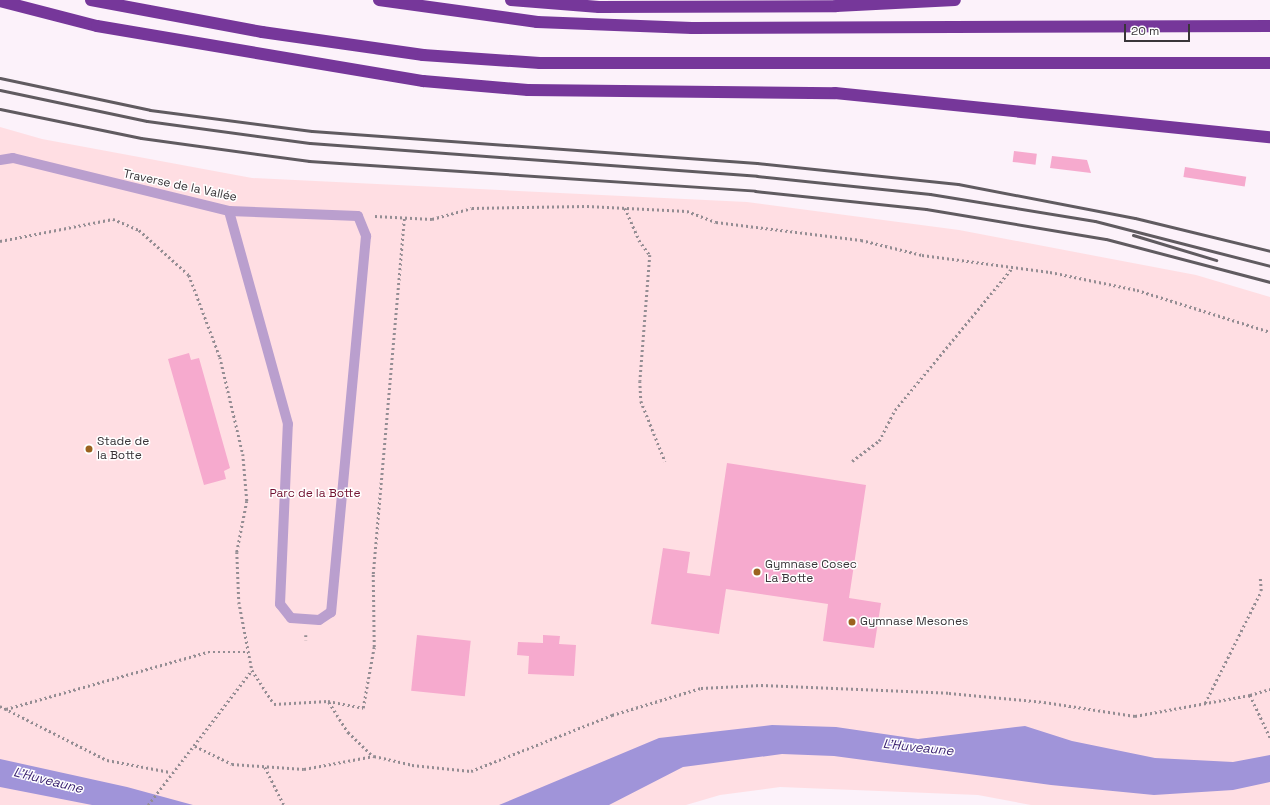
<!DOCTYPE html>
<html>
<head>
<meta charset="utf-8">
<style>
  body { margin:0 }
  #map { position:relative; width:1270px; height:805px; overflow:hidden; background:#fcf2fa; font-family:"Space Grotesk",sans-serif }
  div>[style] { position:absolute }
  .green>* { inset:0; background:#ffdee3 }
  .water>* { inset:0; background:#a094d9 }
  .building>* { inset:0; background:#f6aace; transform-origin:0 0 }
  .path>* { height:2.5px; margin-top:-1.25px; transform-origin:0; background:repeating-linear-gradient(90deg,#948d93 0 2px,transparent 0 5px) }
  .minor>* { height:10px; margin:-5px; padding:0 5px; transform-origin:5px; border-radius:5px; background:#ba9fce }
  .highway>* { height:12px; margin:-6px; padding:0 6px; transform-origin:6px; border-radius:6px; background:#76379a }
  .rail>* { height:3px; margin:-1.5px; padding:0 1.5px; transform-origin:1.5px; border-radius:1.5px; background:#605b60 }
  .dots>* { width:11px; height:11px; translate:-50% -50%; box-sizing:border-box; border:2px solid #fff; border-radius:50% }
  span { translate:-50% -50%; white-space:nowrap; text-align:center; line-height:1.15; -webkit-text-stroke:3px #fff; paint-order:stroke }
  .street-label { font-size:12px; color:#393539 }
  .poi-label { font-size:12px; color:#393539 }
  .left { translate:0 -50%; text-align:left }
  .park-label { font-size:12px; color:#721231 }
  .water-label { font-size:13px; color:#371e6e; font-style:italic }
  .scale { position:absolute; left:1124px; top:24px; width:66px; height:18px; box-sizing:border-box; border:2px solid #393539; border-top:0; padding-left:5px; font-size:12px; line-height:14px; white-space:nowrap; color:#393539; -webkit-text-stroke:3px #fff; paint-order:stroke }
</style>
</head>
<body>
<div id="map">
  <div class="green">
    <i style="clip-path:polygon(0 127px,42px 139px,252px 178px,747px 202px,959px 230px,1196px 275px,1270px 297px,1270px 805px,1031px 805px,978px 795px,780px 787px,720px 795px,686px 805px,0 805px)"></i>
  </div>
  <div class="water">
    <i style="clip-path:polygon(772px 725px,836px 727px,918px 739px,1025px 726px,1072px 741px,1155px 758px,1233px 762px,1270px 755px,1270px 782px,1233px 790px,1154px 795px,1051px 785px,834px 756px,782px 754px,683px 767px,609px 805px,499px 805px,659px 738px)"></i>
    <i style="clip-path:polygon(0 759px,127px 787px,193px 805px,92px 805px,0 787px)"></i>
  </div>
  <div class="building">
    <i style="left:1014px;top:151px;width:23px;height:11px;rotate:7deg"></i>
    <i style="clip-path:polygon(1052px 156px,1087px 160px,1091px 173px,1050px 168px)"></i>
    <i style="left:1185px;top:167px;width:62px;height:10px;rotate:9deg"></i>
    <i style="clip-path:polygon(189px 353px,191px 360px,199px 358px,230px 468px,224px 471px,226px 479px,204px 485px,168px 359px)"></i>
    <i style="clip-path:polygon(727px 463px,866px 485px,849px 598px,881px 603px,874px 648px,823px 641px,828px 604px,726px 589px,719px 634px,651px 624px,663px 548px,690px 552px,687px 573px,710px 576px)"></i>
    <i style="left:417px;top:635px;width:54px;height:56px;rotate:6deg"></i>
    <i style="clip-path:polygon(543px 635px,560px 636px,559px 644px,576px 645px,574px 676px,528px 674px,529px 656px,517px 655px,518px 642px,543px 643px)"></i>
  </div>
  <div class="path">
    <i style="left:625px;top:208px;width:35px;rotate:66deg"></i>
    <i style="left:639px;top:240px;width:19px;rotate:54deg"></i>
    <i style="left:650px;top:255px;width:126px;rotate:94.5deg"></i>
    <i style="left:640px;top:381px;width:20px;rotate:87deg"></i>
    <i style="left:641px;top:401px;width:65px;rotate:68.2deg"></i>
    <i style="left:375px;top:216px;width:57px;rotate:3deg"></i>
    <i style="left:432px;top:219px;width:41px;rotate:-15.4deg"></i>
    <i style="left:472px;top:208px;width:115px;rotate:-1deg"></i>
    <i style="left:587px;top:206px;width:100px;rotate:2.9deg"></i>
    <i style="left:687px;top:211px;width:31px;rotate:21deg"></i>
    <i style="left:716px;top:222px;width:146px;rotate:7.1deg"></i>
    <i style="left:861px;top:240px;width:63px;rotate:13.8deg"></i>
    <i style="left:922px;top:255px;width:129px;rotate:7.6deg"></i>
    <i style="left:1050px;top:272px;width:89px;rotate:11.7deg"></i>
    <i style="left:1137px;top:290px;width:139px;rotate:17.5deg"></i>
    <i style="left:0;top:241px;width:115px;rotate:-11deg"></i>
    <i style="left:113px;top:219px;width:28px;rotate:23deg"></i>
    <i style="left:139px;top:230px;width:67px;rotate:42deg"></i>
    <i style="left:189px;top:275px;width:88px;rotate:69.3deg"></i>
    <i style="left:220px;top:357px;width:100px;rotate:76.7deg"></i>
    <i style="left:243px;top:454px;width:47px;rotate:85.1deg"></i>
    <i style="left:247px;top:501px;width:52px;rotate:101.1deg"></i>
    <i style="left:237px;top:552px;width:50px;rotate:87.7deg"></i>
    <i style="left:239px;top:602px;width:69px;rotate:79.2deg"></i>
    <i style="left:252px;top:670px;width:40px;rotate:57.1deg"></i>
    <i style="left:274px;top:704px;width:54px;rotate:-3.2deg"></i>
    <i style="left:328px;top:701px;width:36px;rotate:11deg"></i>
    <i style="left:363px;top:708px;width:62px;rotate:-79.8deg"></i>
    <i style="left:374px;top:647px;width:73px;rotate:-90.8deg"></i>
    <i style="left:373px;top:574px;width:358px;rotate:-85deg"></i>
    <i style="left:852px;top:461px;width:34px;rotate:-37deg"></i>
    <i style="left:879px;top:441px;width:35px;rotate:-63deg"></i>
    <i style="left:895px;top:410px;width:184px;rotate:-50.5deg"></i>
    <i style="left:306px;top:635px;width:5px;rotate:90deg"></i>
    <i style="left:1250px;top:695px;width:21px;rotate:-17deg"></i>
    <i style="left:329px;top:702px;width:36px;rotate:58deg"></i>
    <i style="left:348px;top:732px;width:35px;rotate:44deg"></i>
    <i style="left:1205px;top:703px;width:125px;rotate:-63.4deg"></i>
    <i style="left:1261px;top:591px;width:14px;rotate:-94deg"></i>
    <i style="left:0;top:706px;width:120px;rotate:26.8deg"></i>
    <i style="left:107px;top:760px;width:64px;rotate:10.8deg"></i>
    <i style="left:6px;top:709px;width:210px;rotate:-15.8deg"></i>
    <i style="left:208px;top:652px;width:40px"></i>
    <i style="left:195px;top:746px;width:41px;rotate:25.9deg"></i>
    <i style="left:232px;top:764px;width:72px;rotate:4deg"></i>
    <i style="left:304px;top:769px;width:71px;rotate:-10.5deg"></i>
    <i style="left:374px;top:756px;width:39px;rotate:13deg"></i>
    <i style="left:412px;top:765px;width:59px;rotate:5.8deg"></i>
    <i style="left:471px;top:771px;width:152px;rotate:-21.7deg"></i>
    <i style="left:612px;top:715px;width:93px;rotate:-16.9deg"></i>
    <i style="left:701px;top:688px;width:60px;rotate:-2.9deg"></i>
    <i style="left:761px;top:685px;width:188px;rotate:2.4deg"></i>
    <i style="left:949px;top:693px;width:95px;rotate:5.4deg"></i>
    <i style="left:1044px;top:702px;width:92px;rotate:8.7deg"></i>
    <i style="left:1135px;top:716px;width:117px;rotate:-10.3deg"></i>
    <i style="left:1250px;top:695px;width:47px;rotate:64.5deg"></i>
    <i style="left:265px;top:767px;width:42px;rotate:63.4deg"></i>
    <i style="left:148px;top:805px;width:170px;rotate:-52.4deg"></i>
  </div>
  <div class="minor">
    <i style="left:0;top:160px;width:13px;rotate:-9deg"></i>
    <i style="left:13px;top:158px;width:222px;rotate:13.8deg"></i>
    <i style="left:229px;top:211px;width:129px;rotate:2.2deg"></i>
    <i style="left:358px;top:216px;width:22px;rotate:68deg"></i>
    <i style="left:366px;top:236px;width:378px;rotate:95.3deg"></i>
    <i style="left:331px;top:612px;width:14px;rotate:146deg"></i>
    <i style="left:319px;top:620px;width:28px;rotate:-176deg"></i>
    <i style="left:291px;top:618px;width:18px;rotate:-128deg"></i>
    <i style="left:280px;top:604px;width:180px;rotate:-87.5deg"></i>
    <i style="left:288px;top:424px;width:221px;rotate:-105.5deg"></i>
  </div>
  <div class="highway">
    <i style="left:91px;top:0;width:174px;rotate:10.6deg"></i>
    <i style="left:262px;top:32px;width:163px;rotate:8.1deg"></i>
    <i style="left:423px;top:55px;width:117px;rotate:3.9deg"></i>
    <i style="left:540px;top:63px;width:730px"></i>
    <i style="left:379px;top:0;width:160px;rotate:7.9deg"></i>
    <i style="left:537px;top:22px;width:155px;rotate:2.2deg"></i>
    <i style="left:692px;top:28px;width:578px;rotate:-0.2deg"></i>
    <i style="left:511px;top:0;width:88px;rotate:4.5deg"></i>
    <i style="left:599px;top:7px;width:237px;rotate:-0.2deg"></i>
    <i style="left:836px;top:6px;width:119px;rotate:-2.9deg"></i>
    <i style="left:0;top:1px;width:100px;rotate:14.5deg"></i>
    <i style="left:97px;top:26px;width:331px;rotate:9.6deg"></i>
    <i style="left:423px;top:81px;width:105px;rotate:4.9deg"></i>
    <i style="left:528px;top:90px;width:307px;rotate:0.6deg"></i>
    <i style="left:835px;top:93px;width:437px;rotate:5.8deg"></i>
  </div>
  <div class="rail">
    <i style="left:0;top:78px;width:153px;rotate:12deg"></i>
    <i style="left:150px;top:110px;width:163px;rotate:7.4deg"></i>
    <i style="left:312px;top:131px;width:446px;rotate:4.1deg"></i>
    <i style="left:757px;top:163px;width:202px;rotate:6deg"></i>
    <i style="left:958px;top:184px;width:180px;rotate:10.9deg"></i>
    <i style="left:1135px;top:218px;width:139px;rotate:13.7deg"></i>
    <i style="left:0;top:90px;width:150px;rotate:11.9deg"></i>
    <i style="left:147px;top:121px;width:164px;rotate:7.7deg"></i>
    <i style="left:310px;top:143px;width:448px;rotate:4.2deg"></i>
    <i style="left:757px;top:176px;width:174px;rotate:5.9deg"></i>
    <i style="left:930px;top:194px;width:167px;rotate:9.3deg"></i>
    <i style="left:1095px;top:221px;width:181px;rotate:14.4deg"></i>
    <i style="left:0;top:109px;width:144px;rotate:11.6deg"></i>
    <i style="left:141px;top:138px;width:170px;rotate:7.8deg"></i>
    <i style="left:309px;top:161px;width:447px;rotate:3.8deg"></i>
    <i style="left:755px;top:191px;width:172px;rotate:6deg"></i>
    <i style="left:926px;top:209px;width:182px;rotate:9.5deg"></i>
    <i style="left:1106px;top:239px;width:170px;rotate:14.7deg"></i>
    <i style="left:1133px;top:235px;width:87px;rotate:16.8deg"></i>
  </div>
  <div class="dots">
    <i style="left:89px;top:449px;background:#9b621f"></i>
    <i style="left:757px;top:572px;background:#9b621f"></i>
    <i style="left:852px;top:622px;background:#9b621f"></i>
  </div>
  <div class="street-label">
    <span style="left:180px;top:186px;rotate:12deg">Traverse de la Vallée</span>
  </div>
  <div class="poi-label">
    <span class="left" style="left:97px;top:449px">Stade de<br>la Botte</span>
    <span class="left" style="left:765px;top:572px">Gymnase Cosec<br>La Botte</span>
    <span class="left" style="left:860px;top:622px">Gymnase Mesones</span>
  </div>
  <div class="park-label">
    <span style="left:315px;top:494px">Parc de la Botte</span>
  </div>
  <div class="water-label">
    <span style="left:918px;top:748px;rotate:6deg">L'Huveaune</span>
    <span style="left:48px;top:781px;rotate:14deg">L'Huveaune</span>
  </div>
  <div class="scale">20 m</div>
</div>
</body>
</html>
